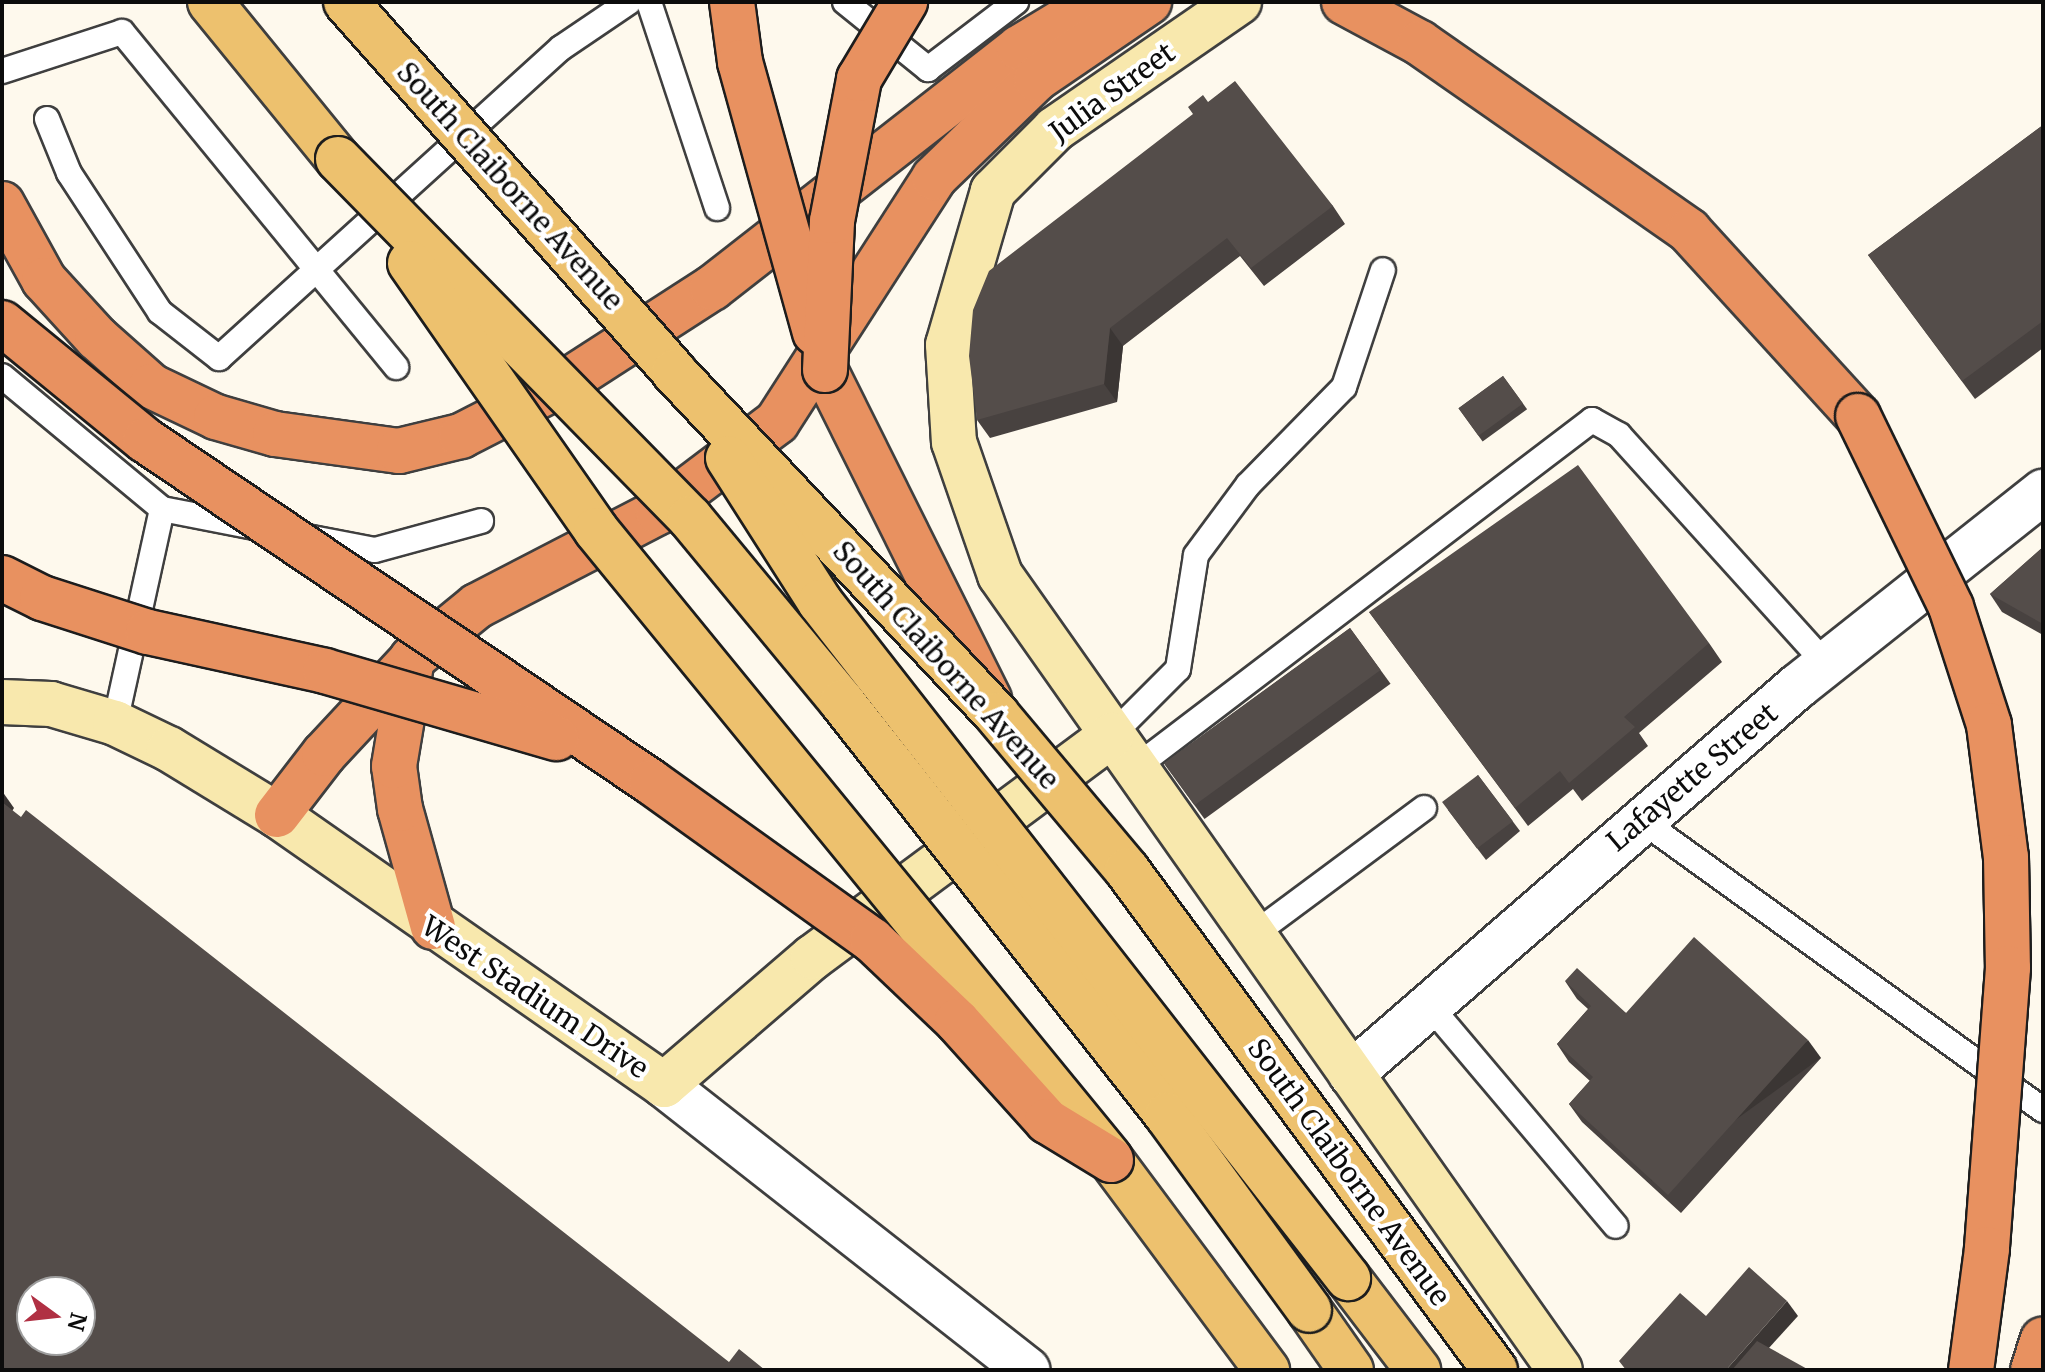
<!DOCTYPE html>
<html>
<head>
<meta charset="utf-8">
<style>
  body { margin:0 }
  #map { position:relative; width:2045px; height:1372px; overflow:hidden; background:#fef9ed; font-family:Merriweather,serif }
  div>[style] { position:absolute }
  .roads { filter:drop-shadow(2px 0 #3f3f3f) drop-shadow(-2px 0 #3f3f3f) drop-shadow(0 2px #3f3f3f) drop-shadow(0 -2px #3f3f3f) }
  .lane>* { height:24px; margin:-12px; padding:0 12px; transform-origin:12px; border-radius:12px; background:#fff }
  .street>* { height:44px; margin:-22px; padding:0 22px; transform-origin:22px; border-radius:22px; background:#fff }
  .secondary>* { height:44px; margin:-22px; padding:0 22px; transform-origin:22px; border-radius:22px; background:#f8e8ad }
  .primary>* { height:44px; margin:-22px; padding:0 22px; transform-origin:22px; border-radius:22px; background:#edc16e }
  .highway>* { height:44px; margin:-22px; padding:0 22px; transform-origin:22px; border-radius:22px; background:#e89160 }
  .bridges { filter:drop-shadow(2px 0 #1d1d1d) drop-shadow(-2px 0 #1d1d1d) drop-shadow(0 2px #1d1d1d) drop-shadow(0 -2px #1d1d1d) }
  .primary-bridge>* { height:44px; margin:-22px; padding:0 22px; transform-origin:22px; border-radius:22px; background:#edc16e }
  .highway-bridge>* { height:44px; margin:-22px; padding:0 22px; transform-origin:22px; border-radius:22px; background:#e89160 }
  .wall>* { inset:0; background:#484240; transform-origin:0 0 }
  .shaded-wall>* { inset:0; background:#3b3634; transform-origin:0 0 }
  .building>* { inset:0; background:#544d4a; transform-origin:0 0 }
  span { translate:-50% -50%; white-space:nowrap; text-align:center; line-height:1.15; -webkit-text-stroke:8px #fff; paint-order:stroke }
  .street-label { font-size:28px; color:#0c0c0c }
  .frame { position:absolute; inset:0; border:4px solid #0c0c0c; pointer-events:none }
  .north { position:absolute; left:16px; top:1276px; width:80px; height:80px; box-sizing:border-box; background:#fff; border:2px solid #9e9e9e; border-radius:50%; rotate:105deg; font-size:22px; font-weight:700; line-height:32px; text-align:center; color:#0c0c0c }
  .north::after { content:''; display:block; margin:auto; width:28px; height:36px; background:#b03043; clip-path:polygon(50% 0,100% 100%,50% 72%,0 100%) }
</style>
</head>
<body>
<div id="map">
  <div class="roads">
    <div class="lane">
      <i style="left:649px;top:2px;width:217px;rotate:71.7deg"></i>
      <i style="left:845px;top:2px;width:107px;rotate:38.9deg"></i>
      <i style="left:928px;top:69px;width:111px;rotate:-37.3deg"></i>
      <i style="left:2px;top:71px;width:126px;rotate:-18deg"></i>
      <i style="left:122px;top:32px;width:433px;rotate:50.7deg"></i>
      <i style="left:47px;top:119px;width:58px;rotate:67.8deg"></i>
      <i style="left:69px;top:173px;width:166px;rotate:56.8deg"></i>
      <i style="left:160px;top:312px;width:75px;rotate:37.9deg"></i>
      <i style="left:219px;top:358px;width:462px;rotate:-42.2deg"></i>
      <i style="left:561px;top:48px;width:82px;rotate:-34.1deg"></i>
      <i style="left:2px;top:376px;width:208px;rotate:39.7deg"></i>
      <i style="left:307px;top:537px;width:69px;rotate:10.8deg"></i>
      <i style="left:375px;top:550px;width:110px;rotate:-15.3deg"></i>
      <i style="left:115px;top:723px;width:219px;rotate:-77.6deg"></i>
      <i style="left:162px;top:509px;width:95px;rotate:11deg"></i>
      <i style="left:1112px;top:735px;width:93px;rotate:-45deg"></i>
      <i style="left:1178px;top:669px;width:115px;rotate:-81deg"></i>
      <i style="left:1196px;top:555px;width:87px;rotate:-53.4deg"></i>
      <i style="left:1248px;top:485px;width:137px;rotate:-45.6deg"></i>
      <i style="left:1344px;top:387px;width:123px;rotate:-71.6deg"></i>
      <i style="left:1136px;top:767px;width:573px;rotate:-37.27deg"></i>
      <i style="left:1592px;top:420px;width:31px;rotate:29deg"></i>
      <i style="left:1619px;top:435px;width:309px;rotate:47.9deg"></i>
      <i style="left:1641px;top:820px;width:496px;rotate:35.8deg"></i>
      <i style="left:1253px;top:935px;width:213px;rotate:-36.6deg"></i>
      <i style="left:1429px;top:1005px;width:289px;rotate:49.8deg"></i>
    </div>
    <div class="street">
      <i style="left:1351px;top:1074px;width:592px;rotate:-40.96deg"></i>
      <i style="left:1798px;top:686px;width:313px;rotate:-38.4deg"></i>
      <i style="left:664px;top:1085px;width:462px;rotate:38.1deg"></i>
    </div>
    <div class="secondary">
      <i style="left:1239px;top:2px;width:224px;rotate:145.4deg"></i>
      <i style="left:1055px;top:129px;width:88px;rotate:135deg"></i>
      <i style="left:993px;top:191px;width:160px;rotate:106.3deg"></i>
      <i style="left:948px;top:345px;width:97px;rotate:86.5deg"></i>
      <i style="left:954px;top:442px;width:141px;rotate:70.9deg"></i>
      <i style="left:1000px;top:575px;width:972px;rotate:54.84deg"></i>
      <i style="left:2px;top:702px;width:49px;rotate:2.3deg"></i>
      <i style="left:51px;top:704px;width:67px;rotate:16.5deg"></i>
      <i style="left:115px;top:723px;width:60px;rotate:25.7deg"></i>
      <i style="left:169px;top:749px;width:127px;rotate:31.4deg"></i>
      <i style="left:277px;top:815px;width:472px;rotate:34.9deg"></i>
      <i style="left:664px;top:1085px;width:196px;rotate:-40.7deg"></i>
      <i style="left:813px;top:957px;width:372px;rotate:-36.6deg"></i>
    </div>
    <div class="primary">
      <i style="left:210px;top:2px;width:203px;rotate:50.8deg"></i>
      <i style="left:1111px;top:1160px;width:262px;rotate:53.4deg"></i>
      <i style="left:1348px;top:1278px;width:116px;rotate:52.7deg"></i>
      <i style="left:1309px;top:1310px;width:73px;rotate:55deg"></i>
    </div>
    <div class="highway">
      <i style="left:1344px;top:2px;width:86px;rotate:28.3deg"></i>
      <i style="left:1420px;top:43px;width:328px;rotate:34.9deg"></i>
      <i style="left:1689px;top:231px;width:251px;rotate:47.6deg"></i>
      <i style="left:2px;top:204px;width:87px;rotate:61.1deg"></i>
      <i style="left:44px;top:280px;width:79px;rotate:47.6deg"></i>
      <i style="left:97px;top:338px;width:72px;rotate:41.6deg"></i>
      <i style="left:151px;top:386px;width:72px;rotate:25.5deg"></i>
      <i style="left:216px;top:417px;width:61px;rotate:16.1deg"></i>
      <i style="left:275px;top:434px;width:125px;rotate:7.8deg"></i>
      <i style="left:399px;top:451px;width:64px;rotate:-13.6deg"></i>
      <i style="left:461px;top:436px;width:118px;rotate:-27.2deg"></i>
      <i style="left:566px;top:382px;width:174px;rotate:-32.8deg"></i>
      <i style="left:712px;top:288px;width:390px;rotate:-38deg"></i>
      <i style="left:1019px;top:48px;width:89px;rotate:-31.2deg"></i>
      <i style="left:825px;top:370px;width:368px;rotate:63.5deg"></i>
      <i style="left:277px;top:815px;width:77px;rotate:-52.4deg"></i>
      <i style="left:324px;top:754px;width:125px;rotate:-47deg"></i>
      <i style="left:433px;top:927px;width:123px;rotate:-105.6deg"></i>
      <i style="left:400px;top:809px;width:43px;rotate:-97.9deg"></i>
      <i style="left:394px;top:766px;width:109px;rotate:-80.5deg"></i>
      <i style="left:412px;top:659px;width:84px;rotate:-39.2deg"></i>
      <i style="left:477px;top:606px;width:204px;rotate:-27.4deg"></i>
      <i style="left:658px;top:512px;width:149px;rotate:-37.1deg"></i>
      <i style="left:777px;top:422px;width:290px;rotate:-57.2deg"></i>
      <i style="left:934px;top:178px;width:142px;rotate:-44.1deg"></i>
      <i style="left:1036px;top:79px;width:137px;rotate:-34.3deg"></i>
      <i style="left:2033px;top:1370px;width:32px;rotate:-72deg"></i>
    </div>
  </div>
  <div class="bridges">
    <div class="primary-bridge">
      <i style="left:346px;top:2px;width:494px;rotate:48.4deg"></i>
      <i style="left:674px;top:372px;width:471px;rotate:46.7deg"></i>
      <i style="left:997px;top:715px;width:202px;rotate:50deg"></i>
      <i style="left:1127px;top:870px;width:621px;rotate:53.65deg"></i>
      <i style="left:338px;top:159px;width:503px;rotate:45.56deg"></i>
      <i style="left:690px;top:518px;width:239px;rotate:50.4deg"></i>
      <i style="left:842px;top:702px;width:526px;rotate:51.8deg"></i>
      <i style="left:1167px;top:1115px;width:241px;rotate:53.9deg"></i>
      <i style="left:410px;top:263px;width:325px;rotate:55.1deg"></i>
      <i style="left:596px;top:530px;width:810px;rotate:50.71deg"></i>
      <i style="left:728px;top:458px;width:171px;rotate:57.4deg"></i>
      <i style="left:820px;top:602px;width:858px;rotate:52.01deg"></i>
    </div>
    <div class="highway-bridge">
      <i style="left:732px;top:2px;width:61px;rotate:82.4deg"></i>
      <i style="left:740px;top:62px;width:281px;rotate:74.5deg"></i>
      <i style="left:2px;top:323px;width:185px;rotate:39.3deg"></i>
      <i style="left:145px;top:440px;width:611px;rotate:34.05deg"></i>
      <i style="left:651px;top:782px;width:272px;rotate:35.6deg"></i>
      <i style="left:872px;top:940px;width:117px;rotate:43.6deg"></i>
      <i style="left:957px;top:1021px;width:135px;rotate:48deg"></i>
      <i style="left:1047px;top:1121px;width:75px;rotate:31.4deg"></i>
      <i style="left:825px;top:370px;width:149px;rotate:-87.3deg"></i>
      <i style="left:832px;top:221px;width:145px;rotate:-79.2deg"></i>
      <i style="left:859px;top:79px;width:90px;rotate:-59.1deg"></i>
      <i style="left:1858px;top:416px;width:212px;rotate:64deg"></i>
      <i style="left:1951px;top:607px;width:124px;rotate:72.1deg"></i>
      <i style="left:1989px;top:725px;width:133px;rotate:82.7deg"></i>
      <i style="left:2006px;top:857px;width:111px;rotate:89deg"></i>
      <i style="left:2008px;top:968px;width:282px;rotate:94.3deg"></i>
      <i style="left:1987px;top:1249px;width:122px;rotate:97.5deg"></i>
      <i style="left:2px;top:578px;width:45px;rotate:26.6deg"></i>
      <i style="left:42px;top:598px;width:111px;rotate:17.8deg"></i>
      <i style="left:148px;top:632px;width:181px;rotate:12.4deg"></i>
      <i style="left:325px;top:671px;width:241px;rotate:16.2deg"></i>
    </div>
  </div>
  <div class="wall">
    <i style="clip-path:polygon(1208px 102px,1333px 206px,1345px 224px,1264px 286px,1240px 256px,1123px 346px,1117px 402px,990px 438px,977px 420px)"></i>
    <i style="clip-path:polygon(2043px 125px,2043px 348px,1975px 399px,1868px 255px)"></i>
    <i style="left:1503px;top:376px;width:41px;height:55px;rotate:54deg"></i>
    <i style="clip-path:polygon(2043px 547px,2043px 635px,2002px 612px,1990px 594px)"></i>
    <i style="clip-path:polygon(1369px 612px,1709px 643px,1722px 662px,1639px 733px,1648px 746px,1582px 801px,1573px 789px,1528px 826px)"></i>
    <i style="left:1350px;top:628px;width:69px;height:230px;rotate:54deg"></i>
    <i style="clip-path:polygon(1478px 775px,1520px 831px,1486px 860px,1448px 810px)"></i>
    <i style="clip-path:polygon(1565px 981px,1626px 1013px,1821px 1058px,1681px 1213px,1582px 1122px,1569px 1104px,1590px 1081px,1569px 1062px,1557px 1044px,1588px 1009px,1577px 999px)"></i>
  </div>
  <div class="shaded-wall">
    <i style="clip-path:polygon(1110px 328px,1123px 346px,1117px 402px,1104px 384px)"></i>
    <i style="clip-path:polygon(2px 791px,14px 808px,9px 816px,2px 806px)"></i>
    <i style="left:1808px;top:1040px;width:22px;height:209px;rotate:54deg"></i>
    <i style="clip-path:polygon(1787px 1301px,1798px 1316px,1749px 1370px,1726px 1370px)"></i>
  </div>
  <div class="building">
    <i style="clip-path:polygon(1235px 81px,1333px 206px,1251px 268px,1227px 238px,1110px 328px,1104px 384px,977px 420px,969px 356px,973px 310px,989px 271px,1193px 114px,1188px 107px,1203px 95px,1208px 102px)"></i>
    <i style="clip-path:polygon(2043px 125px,2043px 321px,1962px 381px,1868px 255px)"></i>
    <i style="left:1503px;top:376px;width:34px;height:55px;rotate:54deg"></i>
    <i style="clip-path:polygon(1578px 465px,1709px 643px,1624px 717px,1635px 727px,1569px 783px,1560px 771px,1515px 808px,1369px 612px)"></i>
    <i style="clip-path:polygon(2043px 547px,2043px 624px,1990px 594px)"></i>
    <i style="left:1350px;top:628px;width:52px;height:230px;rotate:54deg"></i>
    <i style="left:1478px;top:775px;width:58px;height:45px;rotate:53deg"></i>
    <i style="clip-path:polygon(evenodd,2px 802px,21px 817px,26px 810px,729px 1362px,739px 1349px,765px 1370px,2px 1370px,2px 802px,32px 1292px,80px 1292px,80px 1340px,32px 1340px,32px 1292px)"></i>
    <i style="clip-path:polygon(1694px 937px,1808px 1040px,1668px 1195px,1569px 1104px,1593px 1077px,1557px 1044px,1591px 1006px,1565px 981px,1577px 968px,1626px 1013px)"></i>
    <i style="clip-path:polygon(1749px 1267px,1787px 1301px,1726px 1370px,1626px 1370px,1619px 1361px,1680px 1293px,1706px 1316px)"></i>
    <i style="clip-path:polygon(1757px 1341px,1809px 1370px,1732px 1370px)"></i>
  </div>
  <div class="street-label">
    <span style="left:1112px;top:92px;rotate:-36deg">Julia Street</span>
    <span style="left:510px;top:186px;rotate:48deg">South Claiborne Avenue</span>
    <span style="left:946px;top:665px;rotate:48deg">South Claiborne Avenue</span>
    <span style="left:1692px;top:777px;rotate:-40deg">Lafayette Street</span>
    <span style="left:535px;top:997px;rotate:34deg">West Stadium Drive</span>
    <span style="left:1349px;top:1172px;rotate:54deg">South Claiborne Avenue</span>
  </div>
  <div class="frame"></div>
  <div class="north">N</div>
</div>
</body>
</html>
